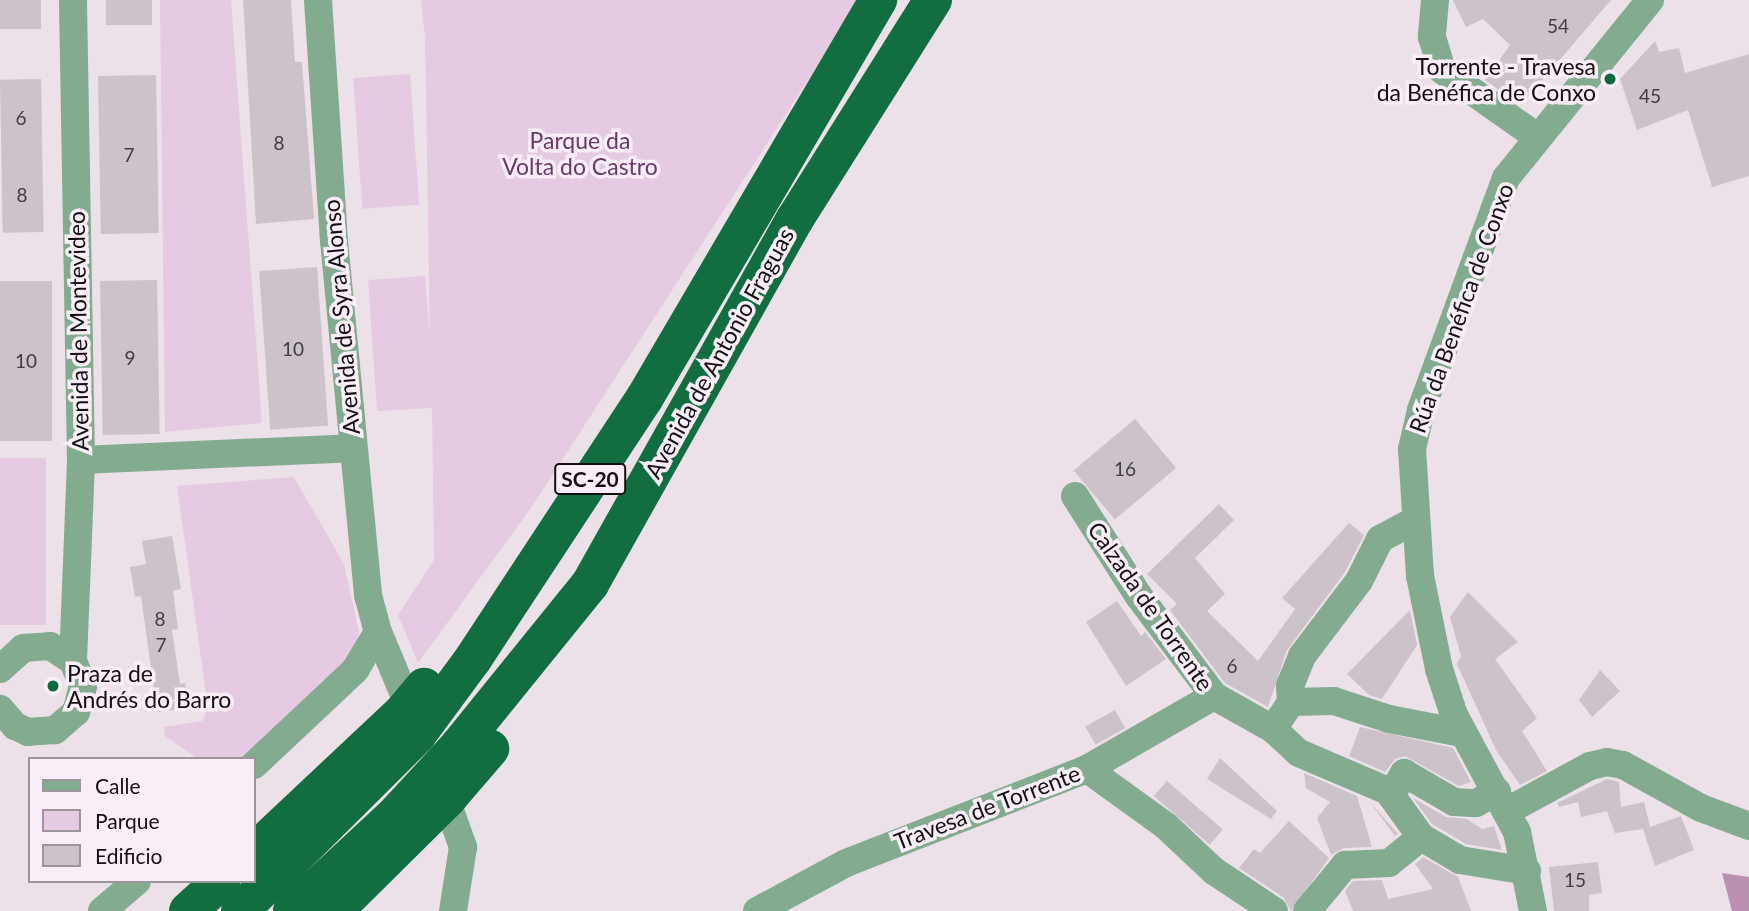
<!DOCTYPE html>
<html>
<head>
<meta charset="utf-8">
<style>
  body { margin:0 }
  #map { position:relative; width:1749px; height:911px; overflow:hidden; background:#ece1e9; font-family:Lato,sans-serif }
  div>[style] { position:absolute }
  .green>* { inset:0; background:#e6cae1; transform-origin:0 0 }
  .forest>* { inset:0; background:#ba8fb2 }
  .building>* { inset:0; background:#ccc2ca; transform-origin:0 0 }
  .minor>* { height:28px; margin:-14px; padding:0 14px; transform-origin:14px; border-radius:14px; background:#82ab90 }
  .trunk>* { height:38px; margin:-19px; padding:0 19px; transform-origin:19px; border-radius:19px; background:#126d41 }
  .dots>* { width:19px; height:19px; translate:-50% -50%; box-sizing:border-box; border:4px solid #f9eef7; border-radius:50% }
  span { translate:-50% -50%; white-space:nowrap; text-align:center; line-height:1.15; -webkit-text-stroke:7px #f9eef7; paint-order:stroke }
  .number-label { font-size:19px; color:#413c40 }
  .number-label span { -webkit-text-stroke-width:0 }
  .shield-label span { padding:2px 5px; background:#f9eef7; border:2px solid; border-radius:5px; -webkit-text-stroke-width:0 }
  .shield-label { font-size:21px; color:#130f12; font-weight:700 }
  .poi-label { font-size:23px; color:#130f12 }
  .right { translate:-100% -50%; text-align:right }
  .left { translate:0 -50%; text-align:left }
  .park-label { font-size:23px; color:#6d3766 }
  .street-label { font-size:23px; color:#130f12 }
  .legend { position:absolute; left:28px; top:757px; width:228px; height:126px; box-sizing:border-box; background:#f9eef7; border:2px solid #9d959b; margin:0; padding:9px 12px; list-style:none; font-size:21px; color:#130f12 }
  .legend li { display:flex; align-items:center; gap:14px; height:35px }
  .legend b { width:35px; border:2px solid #9d959b }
</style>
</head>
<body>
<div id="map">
  <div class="green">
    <i style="clip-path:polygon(160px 0,231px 0,262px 423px,165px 432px)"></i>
    <i style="clip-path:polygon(421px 0,860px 0,531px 508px,418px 663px,398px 615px,434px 560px,432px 408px,377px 411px,368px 280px,425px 276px,430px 337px,425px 38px)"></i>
    <i style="left:410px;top:74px;width:131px;height:57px;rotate:86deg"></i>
    <i style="left:0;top:458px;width:46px;height:167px"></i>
    <i style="clip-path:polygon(294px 477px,344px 564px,359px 632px,353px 655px,250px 759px,198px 759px,165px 736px,164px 727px,202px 721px,208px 708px,177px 486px)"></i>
  </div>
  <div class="forest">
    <i style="clip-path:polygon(1722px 873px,1749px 877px,1749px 911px,1732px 911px)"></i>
  </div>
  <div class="building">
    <i style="left:0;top:0;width:41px;height:29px"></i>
    <i style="left:106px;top:0;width:46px;height:25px"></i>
    <i style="clip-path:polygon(243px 0,291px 0,295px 62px,302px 62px,314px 219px,256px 224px)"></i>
    <i style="clip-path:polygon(1453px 0,1611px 0,1521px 105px,1485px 80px,1510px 45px,1483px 19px,1466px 27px)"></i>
    <i style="clip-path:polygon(1655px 41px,1659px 52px,1679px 48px,1685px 73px,1749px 54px,1749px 176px,1712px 187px,1688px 110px,1637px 130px,1620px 79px)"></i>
    <i style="left:156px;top:75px;width:158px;height:58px;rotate:89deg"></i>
    <i style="left:41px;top:79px;width:153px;height:41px;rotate:89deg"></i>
    <i style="left:317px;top:267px;width:159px;height:58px;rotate:86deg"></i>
    <i style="left:157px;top:280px;width:154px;height:57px;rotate:89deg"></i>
    <i style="left:0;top:281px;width:52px;height:160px"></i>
    <i style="left:1135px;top:419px;width:64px;height:80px;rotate:50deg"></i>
    <i style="clip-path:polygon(1219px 504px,1234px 520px,1195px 558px,1225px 594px,1207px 611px,1258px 661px,1295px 609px,1282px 598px,1349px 523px,1364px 535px,1345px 572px,1287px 650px,1268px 707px,1225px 683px,1170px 610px,1177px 604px,1147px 574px)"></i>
    <i style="clip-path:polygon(172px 536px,181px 589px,173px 591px,178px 629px,172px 630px,180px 684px,185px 683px,188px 708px,157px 712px,141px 596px,135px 597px,130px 567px,146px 564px,142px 541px)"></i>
    <i style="clip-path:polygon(1468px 592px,1518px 642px,1495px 659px,1537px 718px,1522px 731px,1547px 771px,1520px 785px,1496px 750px,1457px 664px,1461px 656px,1450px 617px)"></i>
    <i style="clip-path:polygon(1117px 601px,1141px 636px,1145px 632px,1166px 659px,1126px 686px,1086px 622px)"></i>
    <i style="clip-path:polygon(1410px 610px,1417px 645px,1382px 699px,1369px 695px,1347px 674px)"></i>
    <i style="clip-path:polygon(1600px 670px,1620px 691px,1592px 717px,1579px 700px)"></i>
    <i style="left:1115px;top:710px;width:21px;height:34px;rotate:61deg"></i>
    <i style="clip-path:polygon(1360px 727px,1453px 748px,1471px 782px,1459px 786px,1405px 756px,1395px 759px,1385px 772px,1349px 756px)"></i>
    <i style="clip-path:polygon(1220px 758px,1277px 811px,1271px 819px,1207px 779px)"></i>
    <i style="clip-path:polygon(1304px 773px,1357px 796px,1372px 847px,1344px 848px,1331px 855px,1317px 818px,1330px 802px,1306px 788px)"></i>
    <i style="clip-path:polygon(1607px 779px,1619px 782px,1621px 807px,1644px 802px,1650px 827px,1681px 816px,1694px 850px,1655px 866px,1643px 829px,1615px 833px,1607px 811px,1581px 817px,1578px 802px,1559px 807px,1557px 803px)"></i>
    <i style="left:1167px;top:781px;width:74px;height:20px;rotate:41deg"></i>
    <i style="clip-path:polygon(1413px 798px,1446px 817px,1467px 819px,1482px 829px,1494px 826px,1502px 850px,1466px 844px,1432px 824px)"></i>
    <i style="clip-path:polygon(1370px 802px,1398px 834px,1395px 836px)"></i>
    <i style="clip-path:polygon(1289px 821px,1329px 858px,1291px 911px,1283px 897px,1239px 868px,1254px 849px,1260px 853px)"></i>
    <i style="clip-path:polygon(1423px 857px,1458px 877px,1471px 911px,1353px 911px,1345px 891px,1353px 881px,1382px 880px,1388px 899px,1433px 889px,1415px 864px)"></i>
    <i style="clip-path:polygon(1598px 862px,1602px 893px,1589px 895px,1589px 911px,1554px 911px,1549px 867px)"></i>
  </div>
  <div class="minor">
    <i style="left:318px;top:0;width:242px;rotate:86.2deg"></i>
    <i style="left:334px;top:241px;width:356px;rotate:84.5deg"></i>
    <i style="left:368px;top:595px;width:38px;rotate:75deg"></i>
    <i style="left:378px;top:632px;width:96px;rotate:67.4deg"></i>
    <i style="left:1435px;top:0;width:37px;rotate:95deg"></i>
    <i style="left:1432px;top:37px;width:34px;rotate:73deg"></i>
    <i style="left:1442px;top:70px;width:115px;rotate:35.1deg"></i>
    <i style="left:81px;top:460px;width:271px;rotate:-2.5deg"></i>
    <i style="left:1075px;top:496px;width:117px;rotate:57.5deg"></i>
    <i style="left:1138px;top:595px;width:126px;rotate:53deg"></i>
    <i style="left:1214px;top:696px;width:68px;rotate:29.2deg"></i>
    <i style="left:1273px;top:729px;width:32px;rotate:-56deg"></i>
    <i style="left:73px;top:661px;width:201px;rotate:-87.7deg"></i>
    <i style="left:81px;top:460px;width:460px;rotate:-91deg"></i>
    <i style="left:0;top:669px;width:31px;rotate:-42deg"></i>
    <i style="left:23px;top:648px;width:27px;rotate:-4deg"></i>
    <i style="left:50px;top:646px;width:27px;rotate:33deg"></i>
    <i style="left:73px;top:661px;width:27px;rotate:68deg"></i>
    <i style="left:83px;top:686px;width:27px;rotate:105deg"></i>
    <i style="left:76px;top:712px;width:28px;rotate:139deg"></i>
    <i style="left:55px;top:730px;width:27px;rotate:176deg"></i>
    <i style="left:28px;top:732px;width:14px;rotate:-155deg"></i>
    <i style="left:15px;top:726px;width:23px;rotate:-131deg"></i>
    <i style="left:1291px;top:702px;width:16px;rotate:-94deg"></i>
    <i style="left:1290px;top:686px;width:32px;rotate:-68deg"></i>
    <i style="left:1302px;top:656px;width:94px;rotate:-52.8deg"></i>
    <i style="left:1359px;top:581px;width:47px;rotate:-63.4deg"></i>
    <i style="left:1380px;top:539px;width:38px;rotate:-28deg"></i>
    <i style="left:1291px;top:702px;width:43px;rotate:-1.3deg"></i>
    <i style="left:1334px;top:701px;width:58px;rotate:18.1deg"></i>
    <i style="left:1389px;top:719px;width:74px;rotate:10.9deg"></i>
    <i style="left:1273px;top:729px;width:35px;rotate:43deg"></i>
    <i style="left:1299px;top:753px;width:97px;rotate:23.1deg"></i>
    <i style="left:1388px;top:791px;width:57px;rotate:54.3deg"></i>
    <i style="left:1421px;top:837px;width:45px;rotate:30.5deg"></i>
    <i style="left:1460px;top:860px;width:68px;rotate:9.3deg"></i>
    <i style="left:254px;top:765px;width:139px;rotate:-43.2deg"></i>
    <i style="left:355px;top:670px;width:44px;rotate:-58.8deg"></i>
    <i style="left:1087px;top:769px;width:97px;rotate:35.8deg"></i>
    <i style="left:1166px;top:826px;width:66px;rotate:43.2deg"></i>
    <i style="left:1214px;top:871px;width:72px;rotate:33.7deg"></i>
    <i style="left:441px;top:785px;width:66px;rotate:70.5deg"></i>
    <i style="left:463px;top:847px;width:65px;rotate:98.9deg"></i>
    <i style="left:1391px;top:795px;width:26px;rotate:-59deg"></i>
    <i style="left:1404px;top:773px;width:58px;rotate:30.1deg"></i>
    <i style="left:1454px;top:802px;width:22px;rotate:3deg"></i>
    <i style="left:1476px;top:803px;width:24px;rotate:-28deg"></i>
    <i style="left:1507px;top:811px;width:94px;rotate:-28.5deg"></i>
    <i style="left:1590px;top:766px;width:17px;rotate:-13deg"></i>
    <i style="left:1607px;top:762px;width:16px;rotate:11deg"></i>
    <i style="left:1623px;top:765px;width:89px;rotate:28.9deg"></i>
    <i style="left:1701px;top:808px;width:51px;rotate:20.6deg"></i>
    <i style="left:102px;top:911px;width:46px;rotate:-40.6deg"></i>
    <i style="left:757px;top:911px;width:101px;rotate:-28.3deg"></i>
    <i style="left:846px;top:863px;width:259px;rotate:-21.3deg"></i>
    <i style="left:1087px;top:769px;width:146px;rotate:-29.9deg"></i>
    <i style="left:1307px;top:911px;width:60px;rotate:-50.4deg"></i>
    <i style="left:1345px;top:865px;width:44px;rotate:-2.6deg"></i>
    <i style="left:1389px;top:863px;width:41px;rotate:-39.1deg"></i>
    <i style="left:1533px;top:911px;width:81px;rotate:-101.4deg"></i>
    <i style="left:1517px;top:832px;width:133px;rotate:-118.3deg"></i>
    <i style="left:1454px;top:715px;width:48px;rotate:-108.1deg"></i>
    <i style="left:1439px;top:669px;width:95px;rotate:-101.5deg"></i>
    <i style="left:1420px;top:576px;width:127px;rotate:-93.6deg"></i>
    <i style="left:1412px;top:449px;width:40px;rotate:-77deg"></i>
    <i style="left:1421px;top:410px;width:247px;rotate:-69.9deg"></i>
    <i style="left:1506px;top:178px;width:229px;rotate:-51deg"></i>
  </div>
  <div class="trunk">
    <i style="left:254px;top:852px;width:204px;rotate:-43.2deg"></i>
    <i style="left:403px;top:712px;width:33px;rotate:-50deg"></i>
    <i style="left:188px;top:911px;width:45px;rotate:-42.3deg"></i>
    <i style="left:240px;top:911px;width:250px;rotate:-44.8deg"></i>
    <i style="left:417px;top:735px;width:94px;rotate:-53.6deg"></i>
    <i style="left:473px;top:659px;width:311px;rotate:-56.7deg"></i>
    <i style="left:644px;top:399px;width:463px;rotate:-59.6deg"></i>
    <i style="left:292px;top:911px;width:144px;rotate:-43deg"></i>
    <i style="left:397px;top:813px;width:90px;rotate:-47.3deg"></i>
    <i style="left:458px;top:747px;width:210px;rotate:-51deg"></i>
    <i style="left:590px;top:584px;width:419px;rotate:-60.7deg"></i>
    <i style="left:795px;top:219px;width:259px;rotate:-57.8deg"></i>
    <i style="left:334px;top:911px;width:161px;rotate:-44.7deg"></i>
    <i style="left:448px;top:798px;width:65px;rotate:-49.4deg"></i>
  </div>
  <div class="dots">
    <i style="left:1610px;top:79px;background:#0e6a3e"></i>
    <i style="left:53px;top:686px;background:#0e6a3e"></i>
  </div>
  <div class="number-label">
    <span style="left:1558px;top:26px">54</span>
    <span style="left:1650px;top:96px">45</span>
    <span style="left:21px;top:118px">6</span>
    <span style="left:279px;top:143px">8</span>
    <span style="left:129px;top:155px">7</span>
    <span style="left:22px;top:195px">8</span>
    <span style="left:293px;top:349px">10</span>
    <span style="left:130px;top:358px">9</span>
    <span style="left:26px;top:361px">10</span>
    <span style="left:1125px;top:469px">16</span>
    <span style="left:160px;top:619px">8</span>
    <span style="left:161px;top:645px">7</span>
    <span style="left:1232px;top:666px">6</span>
    <span style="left:1575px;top:880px">15</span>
  </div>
  <div class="shield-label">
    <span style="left:590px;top:479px">SC-20</span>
  </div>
  <div class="poi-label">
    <span class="right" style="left:1596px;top:79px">Torrente - Travesa<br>da Benéfica de Conxo</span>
    <span class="left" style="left:67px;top:686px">Praza de<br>Andrés do Barro</span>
  </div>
  <div class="park-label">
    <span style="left:580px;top:153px">Parque da<br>Volta do Castro</span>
  </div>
  <div class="street-label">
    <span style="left:1461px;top:308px;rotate:-70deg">Rúa da Benéfica de Conxo</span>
    <span style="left:341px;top:317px;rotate:-95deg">Avenida de Syra Alonso</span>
    <span style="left:78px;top:331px;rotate:-91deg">Avenida de Montevideo</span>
    <span style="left:719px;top:353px;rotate:-61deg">Avenida de Antonio Fraguas</span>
    <span style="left:1151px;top:606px;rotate:55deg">Calzada de Torrente</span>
    <span style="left:987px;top:807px;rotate:-21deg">Travesa de Torrente</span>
  </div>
  <ul class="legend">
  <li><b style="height:9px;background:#82ab90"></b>Calle</li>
  <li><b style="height:19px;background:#e6cae1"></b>Parque</li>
  <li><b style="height:19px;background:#ccc2ca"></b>Edificio</li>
  </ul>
</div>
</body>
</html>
